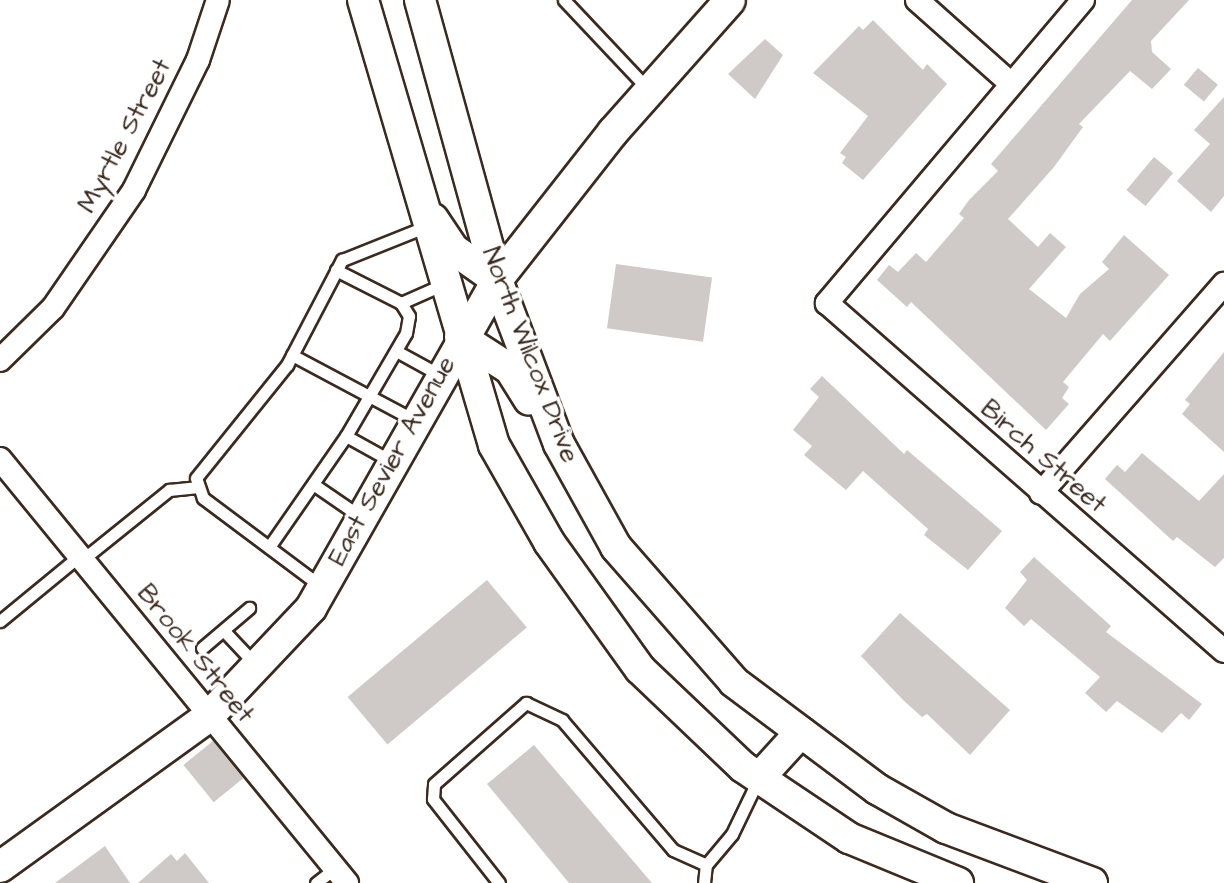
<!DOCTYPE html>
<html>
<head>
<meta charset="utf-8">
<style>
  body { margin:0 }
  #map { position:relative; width:1224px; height:883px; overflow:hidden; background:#fff; font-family:"Architects Daughter",sans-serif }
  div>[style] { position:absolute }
  .building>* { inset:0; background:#cfcac7; transform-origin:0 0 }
  .roads { filter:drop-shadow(2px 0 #3b2a1e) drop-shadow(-2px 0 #3b2a1e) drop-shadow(0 2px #3b2a1e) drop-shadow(0 -2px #3b2a1e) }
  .lane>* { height:11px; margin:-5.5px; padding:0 5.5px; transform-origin:5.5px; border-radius:5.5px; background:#fff }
  .street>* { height:22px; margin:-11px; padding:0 11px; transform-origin:11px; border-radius:11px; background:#fff }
  .secondary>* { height:30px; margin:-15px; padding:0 15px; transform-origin:15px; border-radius:15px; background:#fff }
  span { translate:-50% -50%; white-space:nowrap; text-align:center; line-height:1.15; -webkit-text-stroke:7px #fff; paint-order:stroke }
  .street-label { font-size:26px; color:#3b2a1e }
</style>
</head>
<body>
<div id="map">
  <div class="building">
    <i style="clip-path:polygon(1132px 0,1189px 0,1151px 41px,1152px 52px,1171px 69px,1152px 89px,1130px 71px,1079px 124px,1083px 127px,1054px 167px,1008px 219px,1038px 247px,1050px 233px,1066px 247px,1029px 289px,1066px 318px,1080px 294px,1109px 269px,1102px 262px,1124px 235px,1169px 275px,1110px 341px,1103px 334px,1063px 382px,1069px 387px,1062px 398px,1069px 404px,1046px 430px,911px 302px,907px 307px,877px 280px,889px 265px,898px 272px,916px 253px,926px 262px,964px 218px,959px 214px,969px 200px,998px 171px,991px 164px)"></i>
    <i style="clip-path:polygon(873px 20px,923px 70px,927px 64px,947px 84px,863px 180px,842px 163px,846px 157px,840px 153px,868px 116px,813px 73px,859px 26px,863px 30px)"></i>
    <i style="clip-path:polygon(765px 39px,783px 55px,755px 99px,728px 74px)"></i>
    <i style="left:1198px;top:68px;width:26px;height:22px;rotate:40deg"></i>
    <i style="clip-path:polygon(1224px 97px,1224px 196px,1211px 212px,1177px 181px,1210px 144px,1194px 130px)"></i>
    <i style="left:1154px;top:157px;width:25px;height:43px;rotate:40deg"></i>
    <i style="left:616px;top:264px;width:97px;height:65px;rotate:8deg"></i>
    <i style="clip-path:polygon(1224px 352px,1224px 452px,1182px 414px,1190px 404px,1185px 400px)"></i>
    <i style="clip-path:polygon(822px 376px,904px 454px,907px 450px,1002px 531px,968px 570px,924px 535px,928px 529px,863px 471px,846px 490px,804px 455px,812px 446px,793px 430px,819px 397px,810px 389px)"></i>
    <i style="clip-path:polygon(1142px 453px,1199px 501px,1224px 474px,1224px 558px,1215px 567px,1177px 537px,1173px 541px,1105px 479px,1117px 465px,1125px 472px)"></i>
    <i style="clip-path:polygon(1034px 557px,1111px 626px,1106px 632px,1202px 704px,1189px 720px,1181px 713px,1162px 733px,1117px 701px,1106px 712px,1085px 693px,1100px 677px,1031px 619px,1024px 626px,1005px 608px,1027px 580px,1020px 572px)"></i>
    <i style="left:487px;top:580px;width:62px;height:182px;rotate:50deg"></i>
    <i style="clip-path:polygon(900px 613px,1010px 710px,970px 755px,927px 714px,922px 717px,904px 701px,861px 656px)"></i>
    <i style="left:213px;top:741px;width:48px;height:38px;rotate:51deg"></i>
    <i style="clip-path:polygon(534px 745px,652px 883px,569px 883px,487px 784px)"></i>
    <i style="clip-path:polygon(105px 846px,130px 883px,55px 883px)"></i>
    <i style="clip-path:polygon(185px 853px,209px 883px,138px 883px,171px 854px,177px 861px)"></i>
  </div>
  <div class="roads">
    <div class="lane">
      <i style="left:564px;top:0;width:122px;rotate:46.7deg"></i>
      <i style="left:401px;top:303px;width:47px;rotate:-23.8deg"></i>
      <i style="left:398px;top:352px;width:48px;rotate:28.7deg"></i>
      <i style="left:292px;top:355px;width:138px;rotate:28deg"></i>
      <i style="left:346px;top:436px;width:51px;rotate:29.1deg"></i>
      <i style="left:313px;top:484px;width:58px;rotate:34.5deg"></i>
      <i style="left:269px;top:547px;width:135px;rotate:-55.3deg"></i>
      <i style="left:346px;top:436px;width:119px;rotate:-59.8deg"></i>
      <i style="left:406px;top:333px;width:17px;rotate:-80deg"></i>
      <i style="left:409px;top:316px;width:15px;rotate:-122deg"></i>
      <i style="left:401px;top:303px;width:73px;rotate:-153.1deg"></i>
      <i style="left:82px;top:560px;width:112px;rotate:-38.8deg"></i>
      <i style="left:169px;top:490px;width:27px;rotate:-6deg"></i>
      <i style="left:322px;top:587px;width:149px;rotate:-143.2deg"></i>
      <i style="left:203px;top:498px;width:21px;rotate:-109deg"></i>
      <i style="left:196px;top:478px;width:145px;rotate:-51.2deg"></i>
      <i style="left:287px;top:365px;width:119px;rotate:-62.4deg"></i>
      <i style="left:342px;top:260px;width:92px;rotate:-21.8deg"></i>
      <i style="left:0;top:621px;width:102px;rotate:-39.4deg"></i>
      <i style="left:225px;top:632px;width:45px;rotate:46.8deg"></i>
      <i style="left:202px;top:648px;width:62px;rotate:-40.4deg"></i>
      <i style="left:316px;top:883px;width:24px;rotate:-38deg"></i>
      <i style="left:499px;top:883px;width:107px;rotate:-128.2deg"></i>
      <i style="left:433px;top:799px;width:15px;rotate:-86deg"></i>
      <i style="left:434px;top:784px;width:123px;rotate:-41.4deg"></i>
      <i style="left:526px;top:703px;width:40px;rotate:25deg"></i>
      <i style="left:562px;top:720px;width:171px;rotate:49.5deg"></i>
      <i style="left:673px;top:850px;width:36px;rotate:24deg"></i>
      <i style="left:704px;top:883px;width:18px;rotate:-84deg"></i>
      <i style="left:706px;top:865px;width:40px;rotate:-50deg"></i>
      <i style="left:732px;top:834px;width:62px;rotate:-64.3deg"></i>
    </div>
    <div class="street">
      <i style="left:917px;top:0;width:125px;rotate:41.7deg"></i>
      <i style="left:1083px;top:0;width:397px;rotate:130.2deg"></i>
      <i style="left:827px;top:303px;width:528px;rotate:41.24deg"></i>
      <i style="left:0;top:360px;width:74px;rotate:-44.5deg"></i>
      <i style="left:53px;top:308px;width:143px;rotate:-55.5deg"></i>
      <i style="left:134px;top:190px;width:145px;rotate:-63.8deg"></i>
      <i style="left:198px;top:60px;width:63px;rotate:-71.6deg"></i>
      <i style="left:0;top:459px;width:548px;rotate:50.7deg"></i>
      <i style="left:1041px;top:493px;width:278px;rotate:-48.8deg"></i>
    </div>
    <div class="secondary">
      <i style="left:363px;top:0;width:464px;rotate:73.6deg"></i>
      <i style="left:494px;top:445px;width:112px;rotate:60.4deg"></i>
      <i style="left:549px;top:542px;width:156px;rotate:54.4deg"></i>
      <i style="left:640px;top:669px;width:142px;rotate:43.6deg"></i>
      <i style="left:743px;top:767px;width:128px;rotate:33.8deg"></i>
      <i style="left:849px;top:838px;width:118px;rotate:22.4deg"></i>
      <i style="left:420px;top:0;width:290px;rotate:74.6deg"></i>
      <i style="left:497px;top:280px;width:175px;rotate:69.3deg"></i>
      <i style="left:559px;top:444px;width:118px;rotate:61deg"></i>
      <i style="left:616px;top:547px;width:179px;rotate:48.8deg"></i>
      <i style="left:734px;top:682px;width:179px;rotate:36.8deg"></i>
      <i style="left:877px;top:789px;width:79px;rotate:29.5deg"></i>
      <i style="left:946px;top:828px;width:156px;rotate:20.6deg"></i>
      <i style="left:433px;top:219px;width:36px;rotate:56deg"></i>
      <i style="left:453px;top:249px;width:54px;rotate:35.2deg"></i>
      <i style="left:460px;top:337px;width:59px;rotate:32.6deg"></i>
      <i style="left:510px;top:369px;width:36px;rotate:58deg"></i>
      <i style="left:759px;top:778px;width:62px;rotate:-47.6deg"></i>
      <i style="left:0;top:867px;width:258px;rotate:-35.8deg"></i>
      <i style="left:209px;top:716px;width:149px;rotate:-46.6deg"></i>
      <i style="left:311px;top:608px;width:377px;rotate:-60.4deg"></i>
      <i style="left:497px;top:280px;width:188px;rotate:-51.9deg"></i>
      <i style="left:613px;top:132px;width:176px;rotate:-48.4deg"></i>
    </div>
  </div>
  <div class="street-label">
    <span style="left:125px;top:136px;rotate:-62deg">Myrtle Street</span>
    <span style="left:530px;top:355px;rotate:69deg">North Wilcox Drive</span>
    <span style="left:1043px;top:457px;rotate:41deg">Birch Street</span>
    <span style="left:392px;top:461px;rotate:-61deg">East Sevier Avenue</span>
    <span style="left:195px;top:654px;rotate:51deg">Brook Street</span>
  </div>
</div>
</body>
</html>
